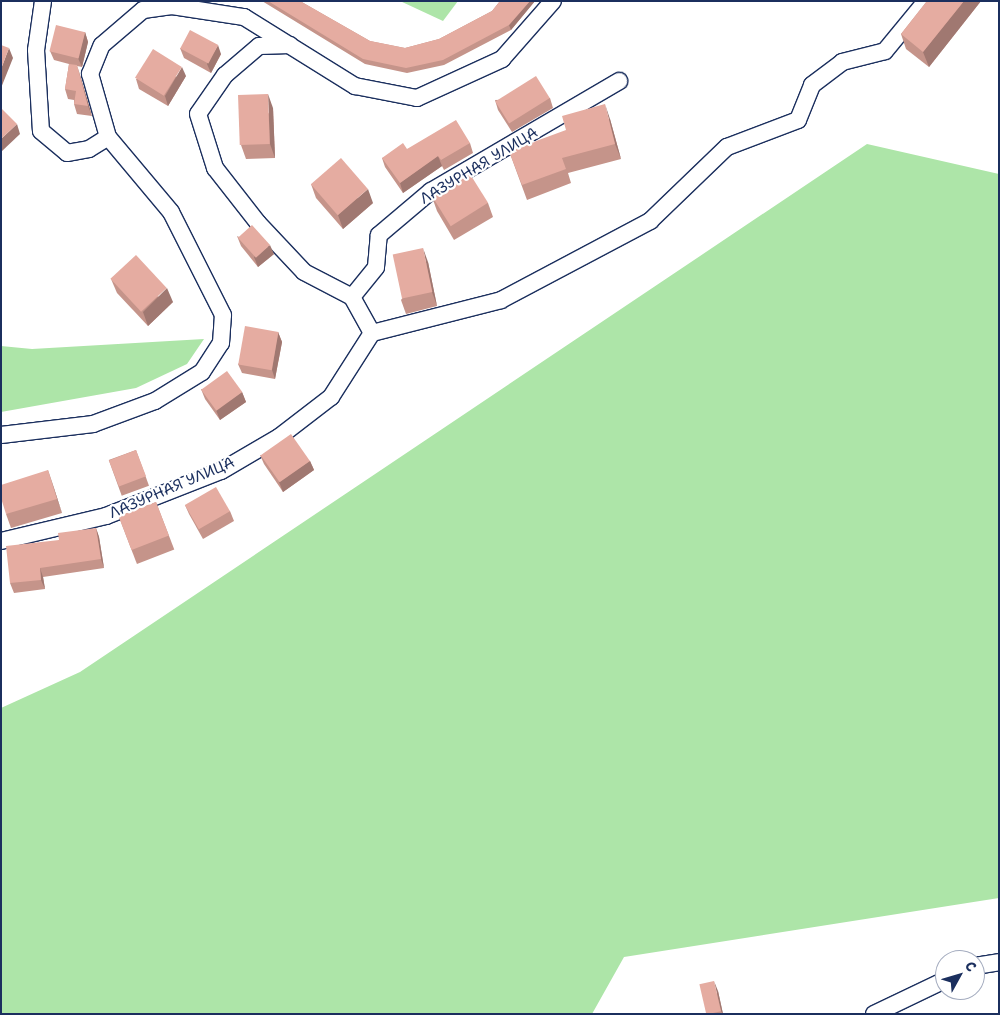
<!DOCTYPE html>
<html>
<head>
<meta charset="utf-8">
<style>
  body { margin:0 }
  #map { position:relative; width:1000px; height:1015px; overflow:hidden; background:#fff; font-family:"Shantell Sans",sans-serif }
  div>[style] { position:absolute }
  .green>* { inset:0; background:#ade5a8 }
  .roads { filter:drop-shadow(1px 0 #1b2f5e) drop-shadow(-1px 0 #1b2f5e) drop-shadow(0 1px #1b2f5e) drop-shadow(0 -1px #1b2f5e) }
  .minor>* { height:16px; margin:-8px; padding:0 8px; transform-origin:8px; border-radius:8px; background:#fff }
  .wall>* { inset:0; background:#c5948a; transform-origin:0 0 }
  .shaded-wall>* { inset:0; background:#a07871 }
  .building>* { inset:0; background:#e5aca1; transform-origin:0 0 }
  span { translate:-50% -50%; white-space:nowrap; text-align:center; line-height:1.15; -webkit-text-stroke:4.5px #fff; paint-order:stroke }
  .street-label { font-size:15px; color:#1b2f5e }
  .frame { position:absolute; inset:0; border:2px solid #1b2f5e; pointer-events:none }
  .north { position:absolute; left:935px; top:950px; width:50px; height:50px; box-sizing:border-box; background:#fff; border:1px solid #a4acbf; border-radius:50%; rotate:51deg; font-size:14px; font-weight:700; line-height:20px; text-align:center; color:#1b2f5e }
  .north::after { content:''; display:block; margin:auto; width:18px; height:22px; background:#1b2f5e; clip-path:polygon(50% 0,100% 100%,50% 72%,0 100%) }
</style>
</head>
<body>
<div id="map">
  <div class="green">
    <i style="clip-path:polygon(400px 1px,458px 1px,443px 21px)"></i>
    <i style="clip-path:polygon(867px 144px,999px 174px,999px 898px,624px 957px,592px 1014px,1px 1014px,1px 708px,80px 672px)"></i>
    <i style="clip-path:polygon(204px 339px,187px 364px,136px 388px,1px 412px,1px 346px,32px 349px)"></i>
  </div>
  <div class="roads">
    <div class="minor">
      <i style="left:43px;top:1px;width:49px;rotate:98.1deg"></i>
      <i style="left:36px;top:50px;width:81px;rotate:86.5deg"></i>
      <i style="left:41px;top:131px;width:34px;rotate:40deg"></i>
      <i style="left:67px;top:153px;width:22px;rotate:-10deg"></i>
      <i style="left:89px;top:149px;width:22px;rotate:-32deg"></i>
      <i style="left:108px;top:137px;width:66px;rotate:-105.9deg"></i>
      <i style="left:90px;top:74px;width:31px;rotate:-68deg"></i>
      <i style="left:102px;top:45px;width:54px;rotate:-40.5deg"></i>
      <i style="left:143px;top:10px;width:29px;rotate:-8deg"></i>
      <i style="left:172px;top:6px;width:73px;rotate:8.7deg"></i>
      <i style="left:244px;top:17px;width:131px;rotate:31.9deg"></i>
      <i style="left:355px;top:86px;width:63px;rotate:11deg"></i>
      <i style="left:417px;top:98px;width:94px;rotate:-24.6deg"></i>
      <i style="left:502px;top:59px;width:77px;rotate:-48.7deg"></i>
      <i style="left:290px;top:45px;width:31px;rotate:178deg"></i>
      <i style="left:259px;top:46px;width:45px;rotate:139.5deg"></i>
      <i style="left:225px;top:75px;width:47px;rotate:124.7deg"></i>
      <i style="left:198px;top:114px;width:57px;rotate:72.5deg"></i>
      <i style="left:215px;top:168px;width:70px;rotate:52deg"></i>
      <i style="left:258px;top:223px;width:67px;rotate:46.8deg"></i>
      <i style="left:304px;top:272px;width:54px;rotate:27.5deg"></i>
      <i style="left:372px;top:333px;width:133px;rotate:-14.3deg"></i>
      <i style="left:501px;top:300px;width:169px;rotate:-27.9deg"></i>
      <i style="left:650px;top:221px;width:107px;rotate:-43.9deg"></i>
      <i style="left:727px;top:147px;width:76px;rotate:-20.8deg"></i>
      <i style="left:798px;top:120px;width:38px;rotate:-68deg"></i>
      <i style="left:812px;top:85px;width:38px;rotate:-37deg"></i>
      <i style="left:842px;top:62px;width:44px;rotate:-14.3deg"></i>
      <i style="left:885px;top:51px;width:65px;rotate:-50.6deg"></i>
      <i style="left:1px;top:435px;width:93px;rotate:-6.8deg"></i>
      <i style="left:93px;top:424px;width:66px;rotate:-20.4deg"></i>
      <i style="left:155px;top:401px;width:55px;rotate:-31.7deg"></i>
      <i style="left:202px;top:372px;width:35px;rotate:-57deg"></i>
      <i style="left:221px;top:343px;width:28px;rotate:-86deg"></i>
      <i style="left:223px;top:315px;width:115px;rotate:-116.8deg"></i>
      <i style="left:171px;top:212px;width:98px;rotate:-130deg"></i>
      <i style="left:1px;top:541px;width:108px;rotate:-13.4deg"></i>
      <i style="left:106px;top:516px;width:123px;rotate:-21.4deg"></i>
      <i style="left:221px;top:471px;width:67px;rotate:-30.4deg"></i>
      <i style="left:279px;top:437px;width:66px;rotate:-37.6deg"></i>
      <i style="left:331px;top:397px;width:76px;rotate:-57.4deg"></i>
      <i style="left:372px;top:333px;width:41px;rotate:-119.1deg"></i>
      <i style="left:352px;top:297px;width:38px;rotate:-51deg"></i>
      <i style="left:376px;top:267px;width:32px;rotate:-85deg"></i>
      <i style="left:379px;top:235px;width:68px;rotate:-40.2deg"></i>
      <i style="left:431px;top:191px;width:218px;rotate:-30.3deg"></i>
      <i style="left:975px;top:966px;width:24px;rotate:-9deg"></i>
      <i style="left:874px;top:1014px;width:79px;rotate:-25.6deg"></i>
    </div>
  </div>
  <div class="wall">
    <i style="clip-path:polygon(262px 1px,300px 1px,370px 41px,405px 48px,439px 39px,492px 11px,500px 1px,535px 1px,511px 30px,444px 65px,407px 73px,365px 64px)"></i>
    <i style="clip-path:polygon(927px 1px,981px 1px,929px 67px,906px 49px,901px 34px)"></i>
    <i style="clip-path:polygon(85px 32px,88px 42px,82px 67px,77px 66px,80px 75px,92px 116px,77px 114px,74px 104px,74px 100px,68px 99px,65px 89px,69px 64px,54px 60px,50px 51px)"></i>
    <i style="clip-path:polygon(180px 48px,221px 54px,211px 73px,184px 58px)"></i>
    <i style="clip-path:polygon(186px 76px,168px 106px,139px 89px,136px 79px)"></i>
    <i style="clip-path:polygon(550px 98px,553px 108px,512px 132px,498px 110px,495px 100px)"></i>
    <i style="clip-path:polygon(273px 108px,275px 158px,246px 159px,241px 145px)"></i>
    <i style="clip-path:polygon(610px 119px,621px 159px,568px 173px,571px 183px,527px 200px,509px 151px)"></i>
    <i style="clip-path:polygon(470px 143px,473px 153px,444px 170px,442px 166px,403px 193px,385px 167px,382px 158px,407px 149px)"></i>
    <i style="clip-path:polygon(311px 184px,373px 203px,343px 229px,316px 198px)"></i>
    <i style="clip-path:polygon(432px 197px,488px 203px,493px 217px,454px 240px,437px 211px)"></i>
    <i style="clip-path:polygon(237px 236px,274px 254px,258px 267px,241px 246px)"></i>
    <i style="clip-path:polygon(428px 262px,437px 306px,406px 314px,401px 300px)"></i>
    <i style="clip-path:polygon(111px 279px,173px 302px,148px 326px,117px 293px)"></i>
    <i style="clip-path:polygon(278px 332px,282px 342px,275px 379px,242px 373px,238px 364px)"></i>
    <i style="clip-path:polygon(201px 389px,242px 392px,246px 402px,220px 420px,205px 399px)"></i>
    <i style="left:136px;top:450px;width:38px;height:29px;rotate:70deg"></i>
    <i style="clip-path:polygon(260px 455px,310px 461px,314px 470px,283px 492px,264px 464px)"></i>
    <i style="clip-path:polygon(48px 470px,62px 513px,11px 528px,6px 514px)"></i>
    <i style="left:156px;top:502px;width:51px;height:40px;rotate:69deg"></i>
    <i style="clip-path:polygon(185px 505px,230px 511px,234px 521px,203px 539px,189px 514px)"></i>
    <i style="clip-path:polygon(96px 528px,99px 537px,104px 568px,43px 577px,45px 589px,14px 593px,10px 583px,59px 540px)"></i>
    <i style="clip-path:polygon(718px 991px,723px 1014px,707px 1014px)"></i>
  </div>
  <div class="shaded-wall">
    <i style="clip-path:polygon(530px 1px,535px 1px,511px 30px,509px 25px)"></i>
    <i style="clip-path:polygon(964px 1px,981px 1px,929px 67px,923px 52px)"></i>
    <i style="clip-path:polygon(85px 32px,88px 42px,82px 67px,78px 58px)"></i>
    <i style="clip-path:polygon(218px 45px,221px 54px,211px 73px,207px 64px)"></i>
    <i style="clip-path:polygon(9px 48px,13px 58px,1px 88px,1px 69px)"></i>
    <i style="clip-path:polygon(77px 65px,80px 75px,92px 116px,88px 106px)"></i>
    <i style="clip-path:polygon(182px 67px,186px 76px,168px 106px,165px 96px)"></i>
    <i style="clip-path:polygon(268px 94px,273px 108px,275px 158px,270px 144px)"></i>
    <i style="clip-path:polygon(605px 104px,610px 119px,621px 159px,615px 144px)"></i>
    <i style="clip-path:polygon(17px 124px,20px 134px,1px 152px,1px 139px)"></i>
    <i style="clip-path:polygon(438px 156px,442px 166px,403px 193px,400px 183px)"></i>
    <i style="clip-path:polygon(368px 189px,373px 203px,343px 229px,338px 215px)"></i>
    <i style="clip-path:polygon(270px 245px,274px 254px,258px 267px,254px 257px)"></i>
    <i style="clip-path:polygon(423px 248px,428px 262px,437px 306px,432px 292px)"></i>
    <i style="clip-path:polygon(167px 288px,173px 302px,148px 326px,143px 312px)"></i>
    <i style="clip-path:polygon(278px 332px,282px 342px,275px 379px,272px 370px)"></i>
    <i style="clip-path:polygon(242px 392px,246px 402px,220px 420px,216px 410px)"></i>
    <i style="clip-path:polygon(310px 461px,314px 470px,283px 492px,279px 482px)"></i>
    <i style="clip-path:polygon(48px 470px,53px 485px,62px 513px,57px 499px)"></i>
    <i style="clip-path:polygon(96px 528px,99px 537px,104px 568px,101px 559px)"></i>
    <i style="clip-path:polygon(40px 568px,43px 577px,45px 589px,41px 580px)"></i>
    <i style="clip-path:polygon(714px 981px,718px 991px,723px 1014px,721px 1011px)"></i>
  </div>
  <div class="building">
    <i style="clip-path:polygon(268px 1px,300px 1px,370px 41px,405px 48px,439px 39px,492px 11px,500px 1px,530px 1px,509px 25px,443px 60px,406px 68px,363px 59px)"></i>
    <i style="clip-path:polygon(927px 1px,964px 1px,923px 52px,901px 34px)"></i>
    <i style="left:56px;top:25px;width:30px;height:27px;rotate:14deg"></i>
    <i style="left:190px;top:30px;width:32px;height:21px;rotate:28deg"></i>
    <i style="clip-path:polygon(1px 45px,9px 48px,1px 69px)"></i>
    <i style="left:153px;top:49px;width:34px;height:34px;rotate:32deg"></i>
    <i style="clip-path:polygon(69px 64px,77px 65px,88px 106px,74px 104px,76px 91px,65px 89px)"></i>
    <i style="left:536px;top:76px;width:26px;height:48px;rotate:58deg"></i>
    <i style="left:268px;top:94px;width:50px;height:30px;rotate:88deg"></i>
    <i style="clip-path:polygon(605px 104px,615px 144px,562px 158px,566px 169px,522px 185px,509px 151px,566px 130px,562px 116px)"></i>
    <i style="clip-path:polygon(1px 108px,17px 124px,1px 139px)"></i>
    <i style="clip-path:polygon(456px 120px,470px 143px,441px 160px,438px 156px,400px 183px,382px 158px,403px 143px,407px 149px)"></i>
    <i style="left:341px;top:158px;width:41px;height:40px;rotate:49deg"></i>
    <i style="left:470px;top:174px;width:34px;height:44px;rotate:58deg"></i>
    <i style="left:252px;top:225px;width:27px;height:19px;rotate:48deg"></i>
    <i style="left:423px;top:248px;width:45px;height:31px;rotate:78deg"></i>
    <i style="left:136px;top:255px;width:45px;height:35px;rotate:47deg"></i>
    <i style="left:245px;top:326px;width:34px;height:39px;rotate:10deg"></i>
    <i style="left:227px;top:371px;width:26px;height:32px;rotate:54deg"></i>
    <i style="left:291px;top:434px;width:33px;height:37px;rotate:55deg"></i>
    <i style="left:136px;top:450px;width:28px;height:29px;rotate:69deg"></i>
    <i style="clip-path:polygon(48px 470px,57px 499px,6px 514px,1px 498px,1px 485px)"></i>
    <i style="left:216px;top:487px;width:28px;height:36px;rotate:60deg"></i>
    <i style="left:156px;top:502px;width:36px;height:40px;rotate:69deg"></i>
    <i style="clip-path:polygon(96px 528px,101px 559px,40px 568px,41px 580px,10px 583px,6px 546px,59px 540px,58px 533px)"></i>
    <i style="left:714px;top:981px;width:31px;height:15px;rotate:77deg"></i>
  </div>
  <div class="street-label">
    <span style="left:479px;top:166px;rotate:-31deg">ЛАЗУРНАЯ УЛИЦА</span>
    <span style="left:172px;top:488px;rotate:-23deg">ЛАЗУРНАЯ УЛИЦА</span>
  </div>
  <div class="frame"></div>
  <div class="north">С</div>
</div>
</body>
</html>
